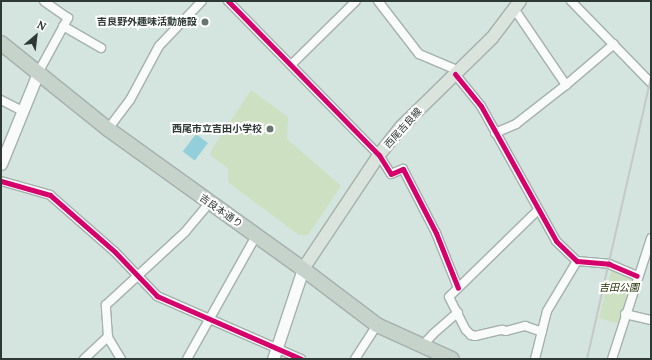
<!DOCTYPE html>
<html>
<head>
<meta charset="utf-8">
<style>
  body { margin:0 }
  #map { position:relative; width:652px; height:360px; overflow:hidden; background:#d4e4de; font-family:Lora,"Noto Sans JP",serif }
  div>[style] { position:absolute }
  .green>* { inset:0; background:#cde0c2 }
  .water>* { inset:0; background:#92cfdb; transform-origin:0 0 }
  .roads { filter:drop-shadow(1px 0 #a4b0ac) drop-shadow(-1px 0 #a4b0ac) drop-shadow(0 1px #a4b0ac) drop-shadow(0 -1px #a4b0ac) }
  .street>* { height:8px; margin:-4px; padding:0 4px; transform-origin:4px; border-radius:4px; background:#f9fbfa }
  .secondary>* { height:11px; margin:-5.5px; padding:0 5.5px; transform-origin:5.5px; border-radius:5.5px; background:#f9fbfa }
  .primary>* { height:12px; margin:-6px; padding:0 6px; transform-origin:6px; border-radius:6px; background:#dbe3dd }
  .highway>* { height:14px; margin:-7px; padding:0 7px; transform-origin:7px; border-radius:7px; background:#c6d3ca }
  .rail>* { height:2px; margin:-1px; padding:0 1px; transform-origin:1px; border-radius:1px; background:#c4c9c7 }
  .cycleway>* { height:5px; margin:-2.5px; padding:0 2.5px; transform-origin:2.5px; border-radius:2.5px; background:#d6006c }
  .dots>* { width:11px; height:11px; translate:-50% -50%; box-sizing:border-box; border:2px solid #fff; border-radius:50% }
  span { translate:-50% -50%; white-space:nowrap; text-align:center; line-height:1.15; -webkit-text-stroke:4px #fff; paint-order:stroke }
  .poi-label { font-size:10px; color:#2e3935; font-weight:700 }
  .right { translate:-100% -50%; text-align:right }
  .street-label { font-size:10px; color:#2e3935 }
  .park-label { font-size:10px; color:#223105; font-style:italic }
  .frame { position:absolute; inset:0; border:2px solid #2e3935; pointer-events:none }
  .north { position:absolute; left:16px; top:16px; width:40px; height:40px; -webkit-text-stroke:3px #fff; paint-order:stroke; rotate:28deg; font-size:11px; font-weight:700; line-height:16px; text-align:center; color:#2e3935 }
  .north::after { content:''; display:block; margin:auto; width:14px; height:18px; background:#2e3935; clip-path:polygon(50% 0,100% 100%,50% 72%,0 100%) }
</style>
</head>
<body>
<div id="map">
  <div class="green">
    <i style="clip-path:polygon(251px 90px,288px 117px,287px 139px,341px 186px,308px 235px,299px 235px,228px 182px,228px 168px,210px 155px,212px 149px)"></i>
    <i style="clip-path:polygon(612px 268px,633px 277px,633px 280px,619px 324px,599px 318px)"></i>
  </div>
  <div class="water">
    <i style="left:196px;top:134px;width:15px;height:22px;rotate:37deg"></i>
  </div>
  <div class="roads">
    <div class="street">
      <i style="left:228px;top:1px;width:216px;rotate:45.6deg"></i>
      <i style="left:379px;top:155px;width:22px;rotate:58deg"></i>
      <i style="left:391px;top:174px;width:13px;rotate:-23deg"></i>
      <i style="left:403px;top:169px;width:72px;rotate:62.7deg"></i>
      <i style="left:436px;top:233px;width:59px;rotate:68.2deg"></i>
      <i style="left:378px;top:1px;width:67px;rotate:52.3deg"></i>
      <i style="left:419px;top:54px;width:43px;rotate:23deg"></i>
      <i style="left:571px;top:1px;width:115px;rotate:45.7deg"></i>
      <i style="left:515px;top:10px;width:91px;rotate:55.8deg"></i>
      <i style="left:63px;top:26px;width:44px;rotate:30.1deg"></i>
      <i style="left:291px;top:65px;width:91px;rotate:-44.6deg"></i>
      <i style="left:38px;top:73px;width:63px;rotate:-61.4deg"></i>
      <i style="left:68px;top:18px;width:29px;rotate:-145deg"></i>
      <i style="left:455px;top:74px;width:41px;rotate:50.9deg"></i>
      <i style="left:481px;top:106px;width:154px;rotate:60.9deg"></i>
      <i style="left:556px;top:241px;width:29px;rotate:44deg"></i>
      <i style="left:577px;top:261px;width:32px;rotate:5deg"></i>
      <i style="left:609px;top:264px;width:30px;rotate:23deg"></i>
      <i style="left:1px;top:100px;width:25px;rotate:27deg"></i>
      <i style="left:108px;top:129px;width:36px;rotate:-53deg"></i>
      <i style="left:130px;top:100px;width:61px;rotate:-61.8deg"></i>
      <i style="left:159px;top:46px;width:62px;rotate:-46.3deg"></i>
      <i style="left:495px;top:133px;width:23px;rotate:-23deg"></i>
      <i style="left:516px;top:124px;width:63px;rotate:-38deg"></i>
      <i style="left:566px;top:85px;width:63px;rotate:-40.5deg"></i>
      <i style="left:1px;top:181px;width:51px;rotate:15.9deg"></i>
      <i style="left:50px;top:195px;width:86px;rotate:41.2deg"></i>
      <i style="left:115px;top:252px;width:61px;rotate:46.3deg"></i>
      <i style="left:157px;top:296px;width:157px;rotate:23.6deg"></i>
      <i style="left:538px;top:210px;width:124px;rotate:135.7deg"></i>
      <i style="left:449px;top:297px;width:37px;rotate:63deg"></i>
      <i style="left:466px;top:330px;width:7px;rotate:45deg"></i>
      <i style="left:471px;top:335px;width:4px;rotate:14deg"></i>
      <i style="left:475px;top:336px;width:28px;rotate:-13deg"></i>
      <i style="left:502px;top:330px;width:4px;rotate:14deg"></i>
      <i style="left:506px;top:331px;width:20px;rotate:-15deg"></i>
      <i style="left:525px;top:326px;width:18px;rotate:19deg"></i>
      <i style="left:625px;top:314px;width:27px;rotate:13deg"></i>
      <i style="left:422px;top:346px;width:16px;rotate:-47deg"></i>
      <i style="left:433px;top:334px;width:33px;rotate:-41deg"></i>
      <i style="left:84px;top:359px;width:33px;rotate:-43deg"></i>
      <i style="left:121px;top:359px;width:26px;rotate:-121deg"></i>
      <i style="left:108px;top:337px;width:32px;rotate:-94deg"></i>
      <i style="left:106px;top:305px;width:108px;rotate:-42.7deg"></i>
      <i style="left:185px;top:232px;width:38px;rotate:-50deg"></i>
      <i style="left:187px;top:359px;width:141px;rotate:-60.7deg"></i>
      <i style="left:355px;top:359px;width:40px;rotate:-57.1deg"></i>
      <i style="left:535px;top:359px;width:49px;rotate:-76deg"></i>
      <i style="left:547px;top:311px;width:58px;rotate:-59deg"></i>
      <i style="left:612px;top:359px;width:127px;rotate:-72.1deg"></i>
    </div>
    <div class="secondary">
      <i style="left:1px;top:164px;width:98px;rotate:-67.9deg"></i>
      <i style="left:273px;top:359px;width:95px;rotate:-71.6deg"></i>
    </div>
    <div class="primary">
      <i style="left:303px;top:269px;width:137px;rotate:-56.3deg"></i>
      <i style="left:379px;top:155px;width:37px;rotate:-52deg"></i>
      <i style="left:402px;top:126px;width:126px;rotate:-44.4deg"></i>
      <i style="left:492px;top:38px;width:46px;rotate:-52.9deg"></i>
    </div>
    <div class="highway">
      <i style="left:1px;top:43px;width:137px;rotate:38.8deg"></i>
      <i style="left:108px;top:129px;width:240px;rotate:35.7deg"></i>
      <i style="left:303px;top:269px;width:93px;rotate:37.1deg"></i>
      <i style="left:377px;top:325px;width:82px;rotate:24.4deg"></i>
    </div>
  </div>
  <div class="rail">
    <i style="left:587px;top:359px;width:289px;rotate:-77.2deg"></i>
  </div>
  <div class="cycleway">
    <i style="left:228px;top:1px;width:216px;rotate:45.6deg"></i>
    <i style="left:379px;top:155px;width:22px;rotate:58deg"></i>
    <i style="left:391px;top:174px;width:13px;rotate:-23deg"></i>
    <i style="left:403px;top:169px;width:72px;rotate:62.7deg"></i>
    <i style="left:436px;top:233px;width:59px;rotate:68.2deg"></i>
    <i style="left:455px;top:74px;width:41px;rotate:50.9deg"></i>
    <i style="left:481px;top:106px;width:154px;rotate:60.9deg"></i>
    <i style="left:556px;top:241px;width:29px;rotate:44deg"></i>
    <i style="left:577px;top:261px;width:32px;rotate:5deg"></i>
    <i style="left:609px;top:264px;width:30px;rotate:23deg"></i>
    <i style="left:1px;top:181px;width:51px;rotate:15.9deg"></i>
    <i style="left:50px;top:195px;width:86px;rotate:41.2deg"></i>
    <i style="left:115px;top:252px;width:61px;rotate:46.3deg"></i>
    <i style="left:157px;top:296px;width:157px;rotate:23.6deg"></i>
  </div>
  <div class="dots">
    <i style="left:205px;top:22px;background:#687570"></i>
    <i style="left:270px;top:129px;background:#687570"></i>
  </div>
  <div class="poi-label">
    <span class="right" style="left:197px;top:22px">吉良野外趣味活動施設</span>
    <span class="right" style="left:262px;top:129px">西尾市立吉田小学校</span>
  </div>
  <div class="street-label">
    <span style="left:403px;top:128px;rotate:-48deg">西尾吉良線</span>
    <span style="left:221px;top:211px;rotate:35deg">吉良本通り</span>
  </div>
  <div class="park-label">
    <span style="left:619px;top:288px">吉田公園</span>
  </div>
  <div class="frame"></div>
  <div class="north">N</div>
</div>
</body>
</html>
